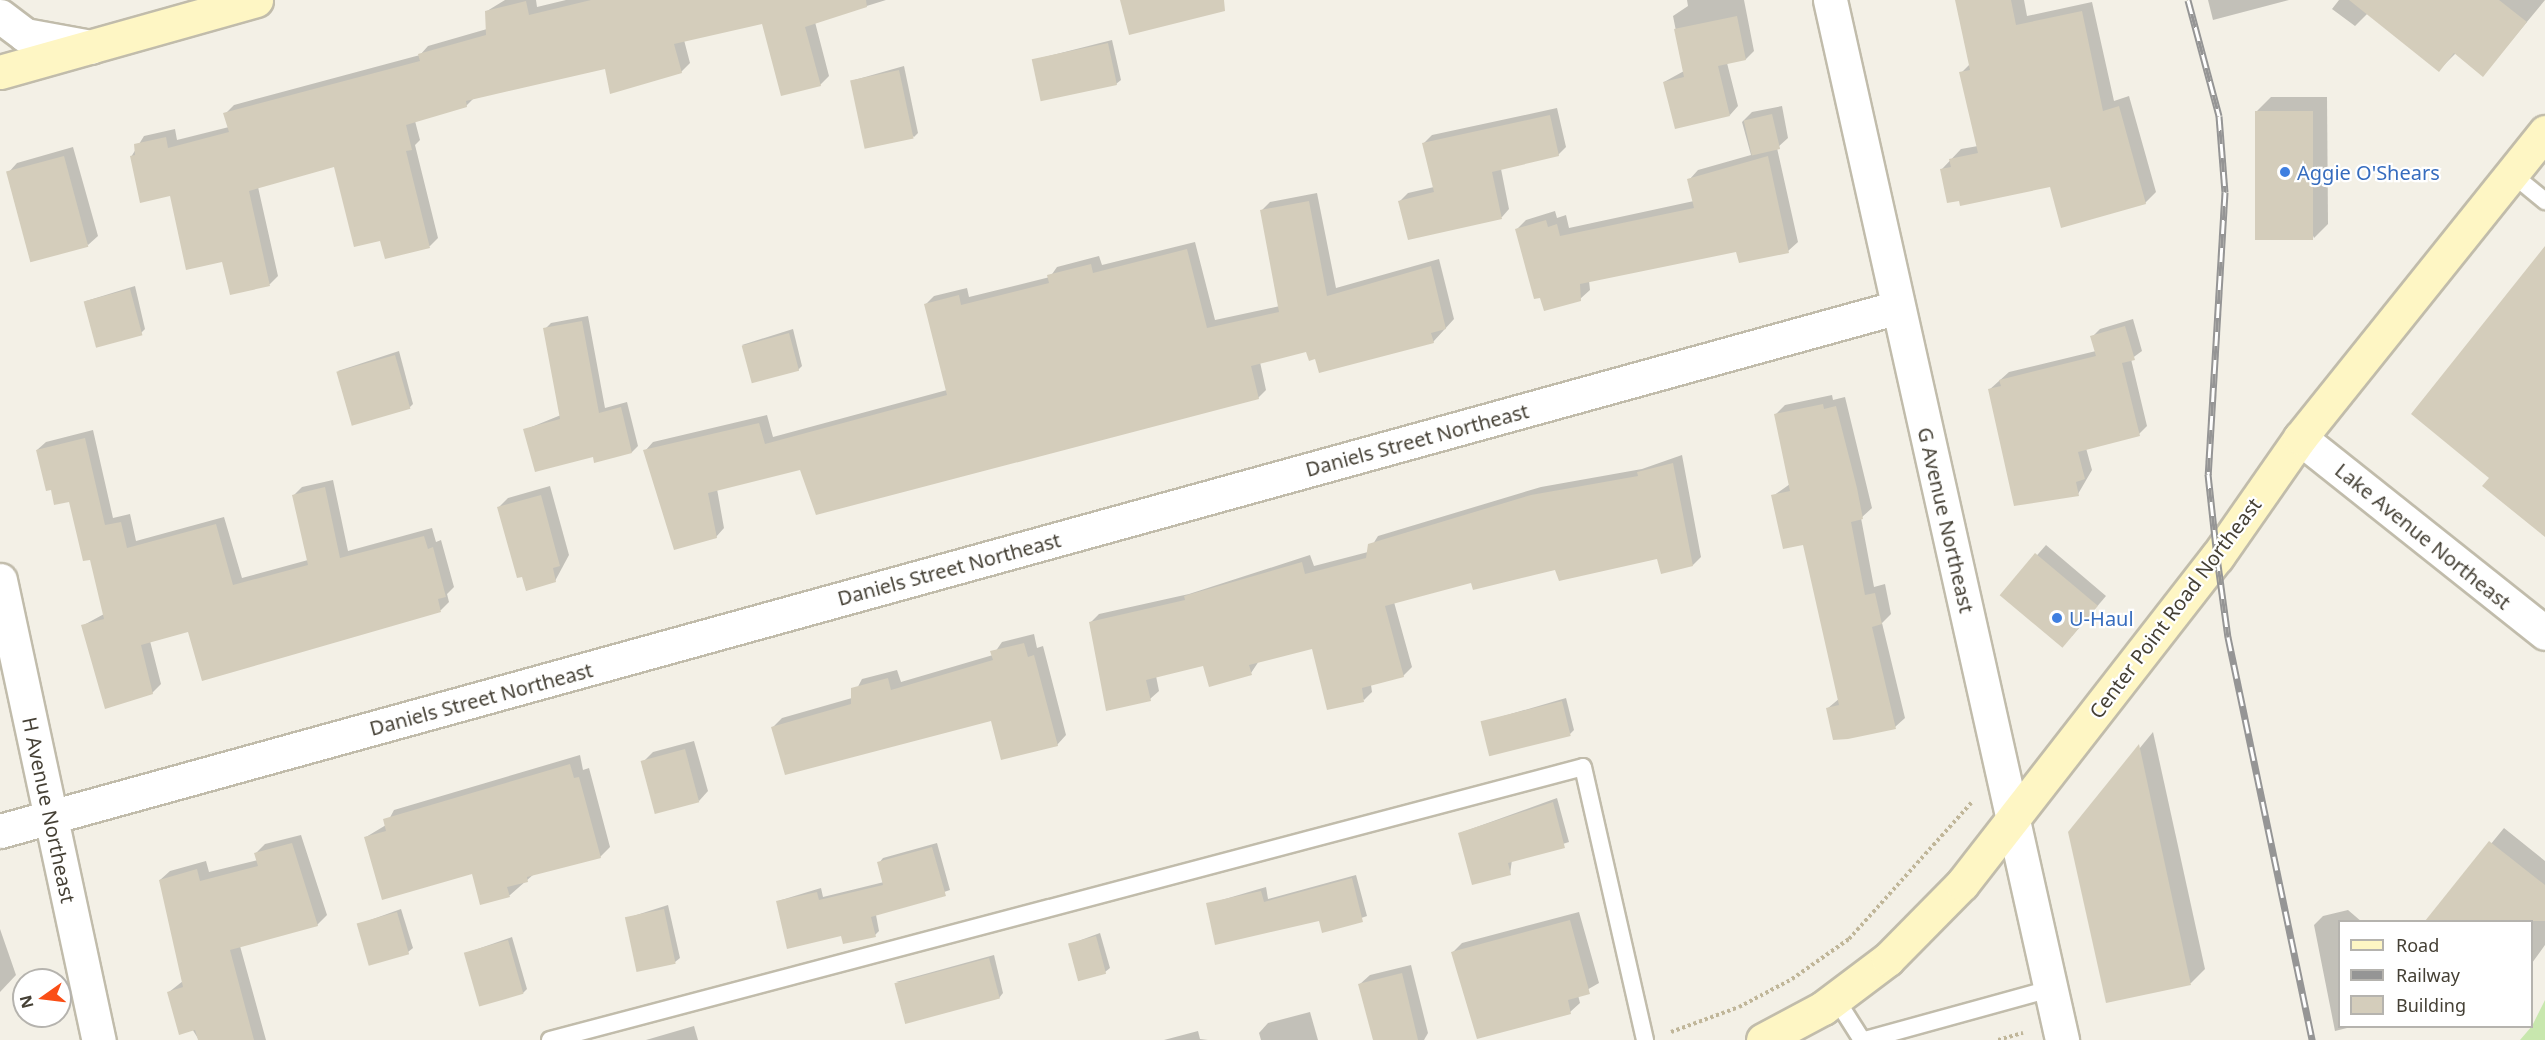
<!DOCTYPE html>
<html>
<head>
<meta charset="utf-8">
<style>
  body { margin:0 }
  #map { position:relative; width:2545px; height:1040px; overflow:hidden; background:#f3f0e6; font-family:"Noto Sans",sans-serif }
  div>[style] { position:absolute }
  .green>* { inset:0; background:#c8e7ae }
  .shadow>* { inset:0; background:#0003 }
  .building>* { inset:0; background:#d4cdbb; transform-origin:0 0 }
  .path>* { height:4px; margin-top:-2px; transform-origin:0; background:repeating-linear-gradient(90deg,#c0b699 0 3px,transparent 0 6px) }
  .roads { filter:drop-shadow(2px 0 #c1bcab) drop-shadow(-2px 0 #c1bcab) drop-shadow(0 2px #c1bcab) drop-shadow(0 -2px #c1bcab) }
  .service>* { height:16px; margin:-8px; padding:0 8px; transform-origin:8px; border-radius:8px; background:#fff }
  .minor>* { height:33px; margin:-16.5px; padding:0 16.5px; transform-origin:16.5px; border-radius:16.5px; background:#fff }
  .tertiary>* { height:33px; margin:-16.5px; padding:0 16.5px; transform-origin:16.5px; border-radius:16.5px; background:#fff }
  .secondary>* { height:33px; margin:-16.5px; padding:0 16.5px; transform-origin:16.5px; border-radius:16.5px; background:#fef6c4 }
  .rail>* { height:7px; margin-top:-3.5px; transform-origin:0; background:repeating-linear-gradient(90deg,#fff 0 14px,#959595 0 28px); box-sizing:border-box; border-block:2px solid #959595 }
  .dots>* { width:16px; height:16px; translate:-50% -50%; box-sizing:border-box; border:3px solid #fff; border-radius:50% }
  span { translate:-50% -50%; white-space:nowrap; text-align:center; line-height:1.15; -webkit-text-stroke:4.5px #fff; paint-order:stroke }
  .shop-label { font-size:20px; color:#366cbe }
  .left { translate:0 -50%; text-align:left }
  .street-label { font-size:20px; color:#454035 }
  .legend { position:absolute; left:2338px; top:920px; width:195px; height:108px; box-sizing:border-box; background:#fff; border:2px solid #b5b3ae; margin:0; padding:8px 10px; list-style:none; font-size:18px; color:#454035 }
  .legend li { display:flex; align-items:center; gap:12px; height:30px }
  .legend b { width:30px; border:2px solid #b5b3ae }
  .north { position:absolute; left:12px; top:968px; width:60px; height:60px; box-sizing:border-box; background:#fff; border:2px solid #b5b3ae; border-radius:50%; rotate:256deg; font-size:16px; font-weight:700; line-height:24px; text-align:center; color:#454035 }
  .north::after { content:''; display:block; margin:auto; width:21px; height:27px; background:#fa4e16; clip-path:polygon(50% 0,100% 100%,50% 72%,0 100%) }
</style>
</head>
<body>
<div id="map">
  <div class="green">
    <i style="clip-path:polygon(2545px 1000px,2545px 1040px,2520px 1040px,2532px 1026px)"></i>
  </div>
  <div class="shadow">
    <i style="clip-path:polygon(505px 0,536px 0,537px 7px,566px 0,886px 0,815px 22px,829px 76px,820px 85px,763px 22px,684px 40px,690px 63px,681px 72px,606px 67px,474px 98px,466px 106px,415px 121px,420px 140px,415px 145px,438px 238px,430px 246px,381px 239px,335px 165px,258px 187px,278px 276px,270px 284px,231px 293px,223px 261px,172px 194px,131px 157px,144px 136px,175px 129px,177px 140px,229px 127px,225px 114px,234px 105px,420px 55px,428px 46px,487px 29px,487px 11px)"></i>
    <i style="clip-path:polygon(1687px 0,1744px 0,1754px 51px,1746px 59px,1727px 63px,1738px 106px,1730px 115px,1664px 82px,1684px 71px,1673px 16px,1688px 6px)"></i>
    <i style="clip-path:polygon(1956px 0,2024px 0,2027px 16px,2092px 2px,2114px 101px,2129px 96px,2156px 192px,2145px 203px,2051px 185px,1960px 199px,1942px 169px,1961px 149px,1978px 146px,1961px 73px,1970px 64px)"></i>
    <i style="clip-path:polygon(2208px 0,2289px 0,2213px 20px)"></i>
    <i style="clip-path:polygon(2339px 0,2545px 0,2483px 75px,2456px 53px,2439px 70px,2368px 13px,2355px 26px,2332px 9px)"></i>
    <i style="clip-path:polygon(1112px 40px,1121px 80px,1116px 84px,1033px 60px)"></i>
    <i style="clip-path:polygon(904px 66px,918px 133px,914px 137px,851px 81px)"></i>
    <i style="clip-path:polygon(2271px 97px,2327px 97px,2328px 224px,2314px 238px,2257px 111px)"></i>
    <i style="clip-path:polygon(1782px 106px,1788px 138px,1777px 148px,1798px 242px,1788px 251px,1737px 250px,1589px 281px,1590px 290px,1580px 299px,1517px 229px,1526px 220px,1555px 211px,1557px 218px,1566px 215px,1569px 228px,1694px 201px,1689px 180px,1698px 170px,1751px 155px,1742px 122px,1752px 112px)"></i>
    <i style="clip-path:polygon(1557px 108px,1566px 147px,1558px 155px,1501px 169px,1509px 209px,1502px 217px,1409px 238px,1400px 201px,1408px 193px,1434px 187px,1424px 143px,1432px 135px)"></i>
    <i style="clip-path:polygon(73px 147px,98px 236px,88px 245px,8px 173px,17px 163px)"></i>
    <i style="clip-path:polygon(1317px 193px,1336px 288px,1439px 259px,1454px 319px,1433px 342px,1317px 357px,1307px 351px,1260px 362px,1266px 390px,1258px 398px,801px 468px,717px 489px,724px 528px,716px 537px,645px 451px,653px 442px,767px 415px,773px 437px,947px 390px,926px 304px,934px 296px,967px 288px,969px 297px,1050px 277px,1057px 267px,1099px 256px,1102px 265px,1195px 242px,1215px 320px,1280px 306px,1261px 211px,1270px 202px)"></i>
    <i style="clip-path:polygon(135px 286px,145px 329px,141px 333px,86px 301px)"></i>
    <i style="clip-path:polygon(588px 316px,605px 408px,627px 402px,638px 446px,632px 452px,594px 455px,524px 430px,561px 415px,545px 329px,551px 323px)"></i>
    <i style="clip-path:polygon(2133px 319px,2142px 351px,2131px 359px,2147px 426px,2139px 434px,2086px 448px,2092px 470px,2078px 494px,1989px 390px,2009px 372px,2096px 351px,2092px 337px,2100px 329px)"></i>
    <i style="clip-path:polygon(793px 329px,802px 366px,798px 370px,742px 345px)"></i>
    <i style="clip-path:polygon(399px 351px,413px 404px,409px 408px,338px 371px)"></i>
    <i style="clip-path:polygon(1832px 395px,1833px 400px,1845px 397px,1872px 508px,1861px 518px,1874px 587px,1885px 584px,1891px 614px,1882px 623px,1905px 718px,1895px 727px,1828px 708px,1840px 698px,1804px 543px,1773px 496px,1790px 484px,1775px 415px,1785px 405px)"></i>
    <i style="clip-path:polygon(93px 430px,113px 518px,130px 514px,136px 541px,224px 517px,242px 578px,308px 560px,294px 495px,302px 487px,333px 480px,348px 551px,432px 528px,436px 542px,441px 540px,454px 587px,447px 594px,449px 602px,441px 610px,189px 630px,150px 641px,161px 684px,152px 693px,82px 626px,104px 614px,91px 558px,70px 500px,52px 489px,37px 450px,46px 442px)"></i>
    <i style="clip-path:polygon(1682px 455px,1701px 557px,1693px 565px,1658px 557px,1556px 568px,1472px 581px,1394px 602px,1412px 667px,1403px 676px,1371px 685px,1372px 692px,1364px 700px,1314px 647px,1259px 661px,1251px 673px,1204px 664px,1156px 676px,1159px 691px,1150px 699px,1090px 623px,1099px 614px,1189px 594px,1310px 555px,1314px 566px,1368px 552px,1378px 536px,1541px 487px,1642px 469px)"></i>
    <i style="clip-path:polygon(550px 486px,569px 555px,555px 581px,499px 507px,508px 498px)"></i>
    <i style="clip-path:polygon(2046px 545px,2106px 596px,2072px 636px,2002px 595px)"></i>
    <i style="clip-path:polygon(1034px 634px,1037px 648px,1043px 646px,1066px 735px,1057px 745px,992px 719px,773px 727px,782px 718px,852px 698px,862px 679px,897px 670px,901px 682px,993px 655px,1002px 642px)"></i>
    <i style="clip-path:polygon(1566px 698px,1574px 730px,1570px 734px,1483px 722px)"></i>
    <i style="clip-path:polygon(2153px 732px,2205px 969px,2191px 983px,2107px 1001px,2070px 833px)"></i>
    <i style="clip-path:polygon(694px 741px,708px 791px,699px 801px,643px 762px,653px 752px)"></i>
    <i style="clip-path:polygon(580px 755px,583px 770px,589px 768px,610px 847px,600px 857px,534px 874px,510px 895px,481px 903px,473px 873px,366px 837px,386px 825px,394px 810px)"></i>
    <i style="clip-path:polygon(1557px 798px,1569px 842px,1512px 860px,1510px 874px,1460px 833px)"></i>
    <i style="clip-path:polygon(2504px 828px,2545px 861px,2545px 945px,2532px 963px,2532px 922px,2427px 922px)"></i>
    <i style="clip-path:polygon(301px 835px,327px 915px,317px 925px,240px 946px,266px 1040px,199px 1040px,169px 992px,183px 981px,160px 880px,170px 871px,206px 861px,209px 872px,258px 860px,255px 854px,265px 844px)"></i>
    <i style="clip-path:polygon(937px 843px,950px 890px,876px 915px,879px 931px,875px 935px,842px 935px,778px 901px,821px 888px,823px 897px,884px 882px,879px 863px,883px 858px)"></i>
    <i style="clip-path:polygon(1356px 875px,1367px 916px,1323px 931px,1320px 920px,1208px 904px,1266px 887px,1268px 899px)"></i>
    <i style="clip-path:polygon(668px 905px,680px 958px,675px 962px,627px 918px)"></i>
    <i style="clip-path:polygon(401px 909px,413px 948px,408px 952px,359px 924px)"></i>
    <i style="clip-path:polygon(2348px 910px,2362px 922px,2340px 922px,2340px 1026px,2355px 1026px,2335px 1031px,2314px 925px,2323px 916px)"></i>
    <i style="clip-path:polygon(1579px 912px,1599px 983px,1578px 995px,1580px 1003px,1570px 1012px,1453px 952px,1462px 943px)"></i>
    <i style="clip-path:polygon(0 929px,16px 975px,0 992px)"></i>
    <i style="clip-path:polygon(1100px 933px,1110px 968px,1105px 972px,1070px 944px)"></i>
    <i style="clip-path:polygon(512px 937px,527px 989px,523px 993px,466px 953px)"></i>
    <i style="clip-path:polygon(994px 955px,1003px 993px,999px 998px,896px 982px)"></i>
    <i style="clip-path:polygon(1411px 965px,1428px 1033px,1424px 1040px,1376px 1040px,1360px 984px,1370px 975px)"></i>
    <i style="clip-path:polygon(1310px 1012px,1318px 1040px,1261px 1040px,1259px 1033px,1268px 1023px)"></i>
    <i style="clip-path:polygon(694px 1026px,698px 1040px,646px 1040px)"></i>
    <i style="clip-path:polygon(1198px 1031px,1200px 1039px,1208px 1040px,1164px 1040px)"></i>
  </div>
  <div class="building">
    <i style="clip-path:polygon(591px 0,866px 0,867px 7px,805px 27px,821px 86px,781px 96px,762px 24px,674px 44px,682px 73px,610px 94px,605px 69px,466px 101px,467px 107px,406px 125px,412px 150px,406px 151px,430px 248px,385px 259px,380px 241px,354px 247px,334px 167px,249px 191px,270px 286px,230px 295px,222px 262px,186px 270px,170px 196px,140px 203px,130px 156px,135px 155px,134px 144px,166px 137px,168px 148px,229px 132px,223px 113px,420px 61px,418px 54px,486px 35px,485px 11px,526px 1px,529px 15px)"></i>
    <i style="clip-path:polygon(1120px 0,1224px 0,1225px 11px,1129px 35px)"></i>
    <i style="clip-path:polygon(1955px 0,2011px 0,2016px 25px,2082px 11px,2103px 111px,2119px 106px,2146px 204px,2061px 228px,2050px 187px,1960px 206px,1959px 201px,1947px 203px,1940px 169px,1951px 167px,1949px 159px,1978px 153px,1959px 72px,1970px 70px)"></i>
    <i style="clip-path:polygon(2349px 0,2499px 0,2527px 22px,2483px 77px,2454px 53px,2439px 72px)"></i>
    <i style="clip-path:polygon(1737px 16px,1746px 60px,1718px 66px,1730px 116px,1675px 129px,1663px 82px,1684px 77px,1674px 29px)"></i>
    <i style="left:1108px;top:43px;width:43px;height:78px;rotate:78deg"></i>
    <i style="left:899px;top:70px;width:70px;height:50px;rotate:78deg"></i>
    <i style="left:2255px;top:111px;width:58px;height:129px"></i>
    <i style="left:1772px;top:114px;width:36px;height:29px;rotate:77deg"></i>
    <i style="clip-path:polygon(1550px 115px,1559px 156px,1492px 172px,1502px 219px,1408px 240px,1398px 201px,1434px 192px,1422px 143px)"></i>
    <i style="left:64px;top:156px;width:94px;height:60px;rotate:75deg"></i>
    <i style="clip-path:polygon(1768px 156px,1789px 253px,1739px 263px,1736px 252px,1580px 284px,1581px 301px,1544px 311px,1540px 298px,1534px 299px,1515px 229px,1546px 220px,1548px 227px,1557px 224px,1560px 236px,1694px 208px,1687px 179px)"></i>
    <i style="clip-path:polygon(1309px 201px,1327px 296px,1431px 266px,1446px 329px,1431px 333px,1434px 343px,1319px 373px,1315px 359px,1309px 361px,1306px 352px,1251px 366px,1259px 399px,816px 515px,800px 470px,708px 493px,717px 538px,674px 550px,643px 450px,759px 423px,765px 444px,947px 395px,924px 304px,959px 295px,961px 305px,1049px 283px,1047px 275px,1091px 264px,1093px 273px,1187px 249px,1207px 328px,1279px 312px,1260px 210px)"></i>
    <i style="clip-path:polygon(2545px 246px,2545px 537px,2482px 486px,2489px 478px,2411px 414px)"></i>
    <i style="left:130px;top:289px;width:48px;height:48px;rotate:75deg"></i>
    <i style="clip-path:polygon(582px 321px,599px 413px,621px 407px,632px 453px,594px 463px,593px 457px,535px 472px,523px 429px,560px 419px,543px 328px)"></i>
    <i style="clip-path:polygon(2125px 326px,2135px 360px,2122px 363px,2140px 436px,2078px 452px,2085px 479px,2076px 482px,2079px 496px,2014px 506px,1988px 389px,2001px 386px,1999px 380px,2096px 356px,2090px 336px)"></i>
    <i style="left:789px;top:333px;width:39px;height:49px;rotate:75deg"></i>
    <i style="left:395px;top:355px;width:56px;height:61px;rotate:74deg"></i>
    <i style="clip-path:polygon(1823px 404px,1824px 409px,1836px 406px,1857px 488px,1863px 519px,1851px 522px,1865px 595px,1875px 593px,1882px 624px,1872px 627px,1896px 729px,1848px 739px,1833px 740px,1826px 708px,1839px 705px,1803px 545px,1783px 549px,1771px 495px,1790px 491px,1774px 414px)"></i>
    <i style="clip-path:polygon(85px 438px,105px 525px,121px 522px,127px 548px,216px 524px,233px 585px,308px 565px,292px 495px,325px 487px,340px 558px,424px 536px,428px 549px,433px 547px,446px 597px,438px 599px,441px 612px,202px 681px,188px 632px,141px 645px,153px 694px,105px 709px,81px 625px,104px 619px,90px 560px,83px 561px,69px 502px,54px 505px,51px 490px,46px 491px,36px 450px)"></i>
    <i style="clip-path:polygon(1673px 463px,1693px 566px,1661px 574px,1657px 559px,1559px 581px,1555px 570px,1473px 590px,1471px 583px,1385px 606px,1404px 677px,1362px 688px,1364px 702px,1327px 710px,1312px 649px,1249px 665px,1252px 675px,1209px 687px,1203px 666px,1146px 680px,1151px 701px,1106px 711px,1089px 622px,1185px 600px,1184px 596px,1302px 562px,1305px 574px,1366px 558px,1368px 544px,1531px 495px,1638px 476px,1637px 472px)"></i>
    <i style="clip-path:polygon(541px 495px,560px 566px,553px 568px,556px 582px,526px 591px,522px 577px,517px 578px,497px 507px)"></i>
    <i style="left:2035px;top:553px;width:82px;height:55px;rotate:40deg"></i>
    <i style="clip-path:polygon(1024px 643px,1028px 657px,1034px 655px,1058px 746px,1001px 760px,991px 721px,785px 775px,771px 727px,851px 704px,851px 688px,888px 678px,891px 690px,993px 660px,990px 651px)"></i>
    <i style="left:1562px;top:701px;width:36px;height:84px;rotate:76deg"></i>
    <i style="clip-path:polygon(2139px 744px,2191px 985px,2106px 1003px,2068px 832px)"></i>
    <i style="left:685px;top:749px;width:55px;height:46px;rotate:75deg"></i>
    <i style="clip-path:polygon(570px 764px,574px 778px,579px 777px,601px 858px,527px 877px,528px 882px,507px 887px,510px 897px,480px 905px,472px 874px,382px 900px,364px 837px,386px 831px,383px 819px)"></i>
    <i style="clip-path:polygon(1553px 802px,1565px 848px,1508px 863px,1511px 875px,1472px 885px,1458px 833px)"></i>
    <i style="clip-path:polygon(2489px 841px,2545px 885px,2545px 921px,2425px 921px)"></i>
    <i style="clip-path:polygon(292px 843px,318px 926px,230px 950px,254px 1040px,198px 1040px,195px 1030px,179px 1035px,167px 992px,183px 987px,159px 880px,197px 869px,200px 881px,258px 866px,254px 853px)"></i>
    <i style="clip-path:polygon(932px 847px,946px 896px,871px 917px,876px 937px,843px 944px,841px 936px,787px 949px,776px 901px,817px 892px,819px 900px,883px 885px,877px 862px)"></i>
    <i style="clip-path:polygon(1352px 878px,1363px 922px,1322px 933px,1319px 921px,1215px 945px,1206px 903px,1261px 891px,1264px 902px)"></i>
    <i style="left:664px;top:909px;width:56px;height:40px;rotate:78deg"></i>
    <i style="left:397px;top:912px;width:44px;height:42px;rotate:74deg"></i>
    <i style="clip-path:polygon(1570px 920px,1590px 994px,1568px 1000px,1571px 1014px,1477px 1039px,1451px 952px)"></i>
    <i style="left:1096px;top:936px;width:39px;height:29px;rotate:75deg"></i>
    <i style="left:508px;top:940px;width:56px;height:46px;rotate:74deg"></i>
    <i style="left:989px;top:958px;width:42px;height:98px;rotate:75deg"></i>
    <i style="clip-path:polygon(1402px 973px,1418px 1040px,1373px 1040px,1358px 984px)"></i>
  </div>
  <div class="path">
    <i style="left:1671px;top:1032px;width:72px;rotate:-20.2deg"></i>
    <i style="left:1739px;top:1007px;width:60px;rotate:-27.8deg"></i>
    <i style="left:1792px;top:979px;width:70px;rotate:-35.1deg"></i>
    <i style="left:1849px;top:939px;width:184px;rotate:-48.1deg"></i>
    <i style="left:1998px;top:1040px;width:26px;rotate:-16deg"></i>
  </div>
  <div class="roads">
    <div class="service">
      <i style="left:2512px;top:174px;width:43px;rotate:39.3deg"></i>
      <i style="left:1836px;top:999px;width:49px;rotate:57.6deg"></i>
      <i style="left:550px;top:1040px;width:1068px;rotate:-14.8deg"></i>
      <i style="left:1583px;top:767px;width:280px;rotate:77.2deg"></i>
      <i style="left:1865px;top:1040px;width:192px;rotate:-15.4deg"></i>
    </div>
    <div class="minor">
      <i style="left:1830px;top:0;width:1066px;rotate:77.42deg"></i>
      <i style="left:2300px;top:438px;width:313px;rotate:38.5deg"></i>
      <i style="left:0;top:831px;width:1969px;rotate:-15.43deg"></i>
    </div>
    <div class="tertiary">
      <i style="left:0;top:16px;width:31px;rotate:37deg"></i>
      <i style="left:25px;top:35px;width:67px;rotate:10.3deg"></i>
      <i style="left:0;top:580px;width:471px;rotate:77.9deg"></i>
    </div>
    <div class="secondary">
      <i style="left:0;top:72px;width:266px;rotate:-15.7deg"></i>
      <i style="left:1763px;top:1040px;width:68px;rotate:-28.1deg"></i>
      <i style="left:1823px;top:1008px;width:81px;rotate:-37deg"></i>
      <i style="left:1888px;top:959px;width:105px;rotate:-45.4deg"></i>
      <i style="left:1962px;top:884px;width:415px;rotate:-52.1deg"></i>
      <i style="left:2217px;top:557px;width:145px;rotate:-55.1deg"></i>
      <i style="left:2300px;top:438px;width:392px;rotate:-51.3deg"></i>
    </div>
  </div>
  <div class="rail">
    <i style="left:2188px;top:0;width:120px;rotate:75deg"></i>
    <i style="left:2219px;top:116px;width:76px;rotate:85.5deg"></i>
    <i style="left:2225px;top:192px;width:283px;rotate:93.4deg"></i>
    <i style="left:2208px;top:474px;width:83px;rotate:83.8deg"></i>
    <i style="left:2217px;top:557px;width:81px;rotate:82.2deg"></i>
    <i style="left:2228px;top:637px;width:412px;rotate:78.2deg"></i>
  </div>
  <div class="dots">
    <i style="left:2285px;top:172px;background:#3f7fe0"></i>
    <i style="left:2057px;top:618px;background:#3f7fe0"></i>
  </div>
  <div class="shop-label">
    <span class="left" style="left:2297px;top:172px">Aggie O'Shears</span>
    <span class="left" style="left:2069px;top:618px">U-Haul</span>
  </div>
  <div class="street-label">
    <span style="left:1417px;top:440px;rotate:-15deg">Daniels Street Northeast</span>
    <span style="left:1946px;top:520px;rotate:77deg">G Avenue Northeast</span>
    <span style="left:2423px;top:536px;rotate:39deg">Lake Avenue Northeast</span>
    <span style="left:949px;top:569px;rotate:-15deg">Daniels Street Northeast</span>
    <span style="left:2175px;top:608px;rotate:-53deg">Center Point Road Northeast</span>
    <span style="left:481px;top:699px;rotate:-15deg">Daniels Street Northeast</span>
    <span style="left:49px;top:810px;rotate:78deg">H Avenue Northeast</span>
  </div>
  <ul class="legend">
  <li><b style="height:8px;background:#fef6c4"></b>Road</li>
  <li><b style="height:8px;background:#959595"></b>Railway</li>
  <li><b style="height:16px;background:#d4cdbb"></b>Building</li>
  </ul>
  <div class="north">N</div>
</div>
</body>
</html>
